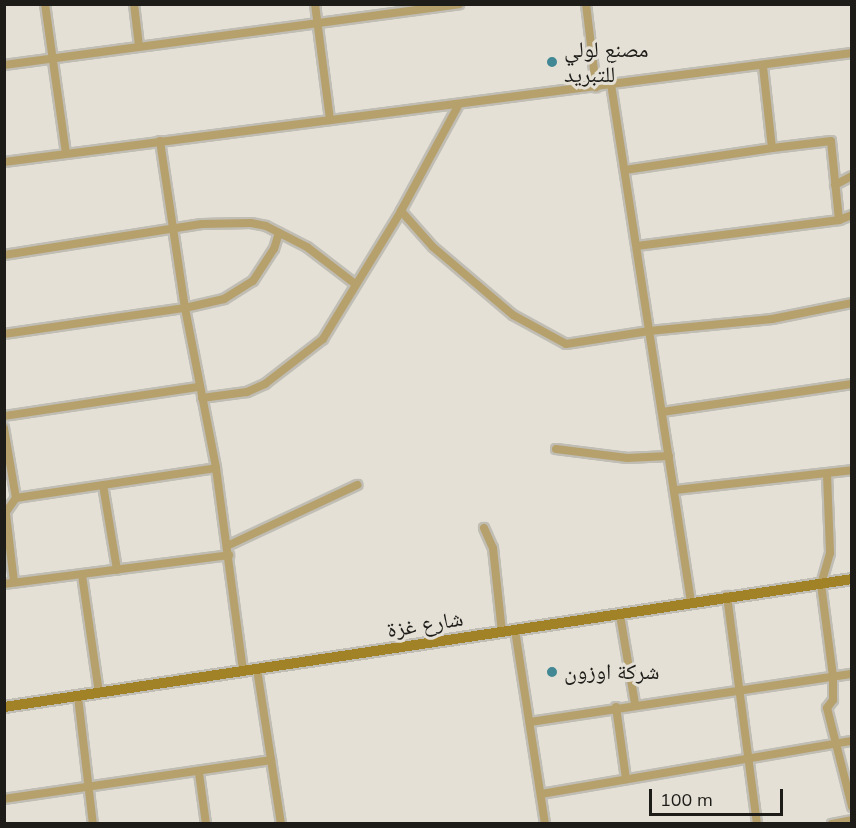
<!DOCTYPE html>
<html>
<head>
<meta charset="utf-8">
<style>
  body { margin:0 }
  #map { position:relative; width:856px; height:828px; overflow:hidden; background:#e4e0d6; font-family:Mulish,"Noto Naskh Arabic",sans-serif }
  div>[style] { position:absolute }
  .roads { filter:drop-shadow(2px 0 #c0bdb4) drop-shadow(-2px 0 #c0bdb4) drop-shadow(0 2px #c0bdb4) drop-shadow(0 -2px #c0bdb4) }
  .street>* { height:8px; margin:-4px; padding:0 4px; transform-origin:4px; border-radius:4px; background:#b6a16d }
  .secondary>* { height:10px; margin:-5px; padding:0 5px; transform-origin:5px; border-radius:5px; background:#a18227 }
  .dots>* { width:16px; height:16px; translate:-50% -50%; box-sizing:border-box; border:3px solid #e4e0d6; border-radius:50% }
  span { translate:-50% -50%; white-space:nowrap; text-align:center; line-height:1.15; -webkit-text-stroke:6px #e4e0d6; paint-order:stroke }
  .poi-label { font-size:22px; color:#1d1c18 }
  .left { translate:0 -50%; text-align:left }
  .street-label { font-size:22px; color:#1d1c18 }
  .frame { position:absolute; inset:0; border:6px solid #1d1c18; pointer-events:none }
  .scale { position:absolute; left:649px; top:789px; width:134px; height:27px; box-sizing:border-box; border:3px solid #1d1c18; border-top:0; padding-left:8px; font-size:18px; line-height:21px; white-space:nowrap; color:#1d1c18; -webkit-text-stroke:4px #e4e0d6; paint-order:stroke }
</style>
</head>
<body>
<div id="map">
  <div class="roads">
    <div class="street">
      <i style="left:45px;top:4px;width:151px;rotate:82deg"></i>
      <i style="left:134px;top:4px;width:42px;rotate:83.2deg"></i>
      <i style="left:315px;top:4px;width:117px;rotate:82.6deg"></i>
      <i style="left:586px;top:4px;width:84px;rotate:83.1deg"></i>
      <i style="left:4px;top:65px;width:459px;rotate:-7.6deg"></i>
      <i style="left:611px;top:84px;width:524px;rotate:81.22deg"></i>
      <i style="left:160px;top:141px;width:169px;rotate:81.5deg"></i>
      <i style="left:185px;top:308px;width:163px;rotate:79deg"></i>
      <i style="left:216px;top:468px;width:204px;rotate:82.4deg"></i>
      <i style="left:4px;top:162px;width:855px;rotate:-7.32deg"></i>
      <i style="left:625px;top:170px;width:149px;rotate:-8.5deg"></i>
      <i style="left:835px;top:185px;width:19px;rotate:-28deg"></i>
      <i style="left:401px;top:211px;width:48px;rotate:48.4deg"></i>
      <i style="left:433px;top:247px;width:105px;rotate:40.4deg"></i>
      <i style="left:513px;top:315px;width:60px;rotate:28.7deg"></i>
      <i style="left:566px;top:344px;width:84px;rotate:-8.9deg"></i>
      <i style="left:649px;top:331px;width:124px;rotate:-5.6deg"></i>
      <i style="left:772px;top:319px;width:82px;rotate:-11.3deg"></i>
      <i style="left:839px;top:220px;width:14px;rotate:-21deg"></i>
      <i style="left:637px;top:246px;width:204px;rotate:-7.3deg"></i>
      <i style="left:839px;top:220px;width:79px;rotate:-95.8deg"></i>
      <i style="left:831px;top:141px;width:59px;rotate:173.2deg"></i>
      <i style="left:772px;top:148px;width:82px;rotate:-96.3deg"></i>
      <i style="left:4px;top:255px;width:200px;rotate:-8.9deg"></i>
      <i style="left:202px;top:224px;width:49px;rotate:-1.2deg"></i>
      <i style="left:251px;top:223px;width:15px;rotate:11deg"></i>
      <i style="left:266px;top:226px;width:46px;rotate:27.1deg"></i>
      <i style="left:307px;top:247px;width:59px;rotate:37.5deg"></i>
      <i style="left:4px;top:334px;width:183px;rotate:-8.2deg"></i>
      <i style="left:185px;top:308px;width:40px;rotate:-13deg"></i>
      <i style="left:224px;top:299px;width:34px;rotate:-32deg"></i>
      <i style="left:253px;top:281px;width:38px;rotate:-57deg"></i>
      <i style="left:274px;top:249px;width:17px;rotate:-73deg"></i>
      <i style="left:202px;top:398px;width:45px;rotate:-7.6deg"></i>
      <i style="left:247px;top:392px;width:20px;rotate:-24deg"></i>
      <i style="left:265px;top:384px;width:73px;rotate:-37.8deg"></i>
      <i style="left:323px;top:339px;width:150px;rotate:-58.6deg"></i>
      <i style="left:401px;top:211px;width:119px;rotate:-61.5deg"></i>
      <i style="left:662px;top:412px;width:192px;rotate:-8.4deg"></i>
      <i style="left:4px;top:416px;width:197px;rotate:-8.5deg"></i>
      <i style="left:4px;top:428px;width:71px;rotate:80.3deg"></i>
      <i style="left:556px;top:449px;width:72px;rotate:7.2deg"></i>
      <i style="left:627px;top:458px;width:42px;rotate:-2.7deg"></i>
      <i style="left:827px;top:474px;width:79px;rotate:87.8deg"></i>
      <i style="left:830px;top:553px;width:32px;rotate:106deg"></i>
      <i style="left:821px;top:584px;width:93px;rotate:82.6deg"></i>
      <i style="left:833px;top:676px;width:24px;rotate:90deg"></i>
      <i style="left:833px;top:700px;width:10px;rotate:127deg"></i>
      <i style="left:827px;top:708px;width:102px;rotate:75.8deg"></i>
      <i style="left:103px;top:485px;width:86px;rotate:80.6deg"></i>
      <i style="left:675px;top:490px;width:178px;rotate:-6.4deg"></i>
      <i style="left:6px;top:514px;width:68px;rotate:83.3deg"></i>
      <i style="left:4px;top:515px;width:21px;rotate:-55deg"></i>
      <i style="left:16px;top:498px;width:202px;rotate:-8.5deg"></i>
      <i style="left:484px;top:528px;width:22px;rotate:66deg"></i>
      <i style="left:493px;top:548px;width:84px;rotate:83.9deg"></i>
      <i style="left:227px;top:546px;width:144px;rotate:-25.1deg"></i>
      <i style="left:82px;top:575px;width:119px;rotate:81.8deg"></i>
      <i style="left:4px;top:584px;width:227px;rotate:-7.3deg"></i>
      <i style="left:727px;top:596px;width:230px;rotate:82.5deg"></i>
      <i style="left:620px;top:615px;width:90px;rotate:80.4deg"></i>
      <i style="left:515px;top:630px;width:196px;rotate:81.2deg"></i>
      <i style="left:257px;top:669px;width:157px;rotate:81.2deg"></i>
      <i style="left:78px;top:697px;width:128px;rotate:83.3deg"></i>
      <i style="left:616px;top:707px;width:73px;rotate:82.1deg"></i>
      <i style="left:530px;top:722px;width:326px;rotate:-8.5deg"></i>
      <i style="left:199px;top:773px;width:51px;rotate:82.2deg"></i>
      <i style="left:541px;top:794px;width:315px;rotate:-9.7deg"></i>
      <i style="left:4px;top:799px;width:270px;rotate:-8.3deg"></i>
      <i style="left:832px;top:824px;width:20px;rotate:-11deg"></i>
    </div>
    <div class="secondary">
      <i style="left:4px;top:707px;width:858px;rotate:-8.58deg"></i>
    </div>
  </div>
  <div class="dots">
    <i style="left:552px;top:62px;background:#428794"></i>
    <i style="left:552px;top:672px;background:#428794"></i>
  </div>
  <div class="poi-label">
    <span class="left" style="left:564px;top:62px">مصنع لولي<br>للتبريد</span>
    <span class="left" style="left:564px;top:672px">شركة اوزون</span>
  </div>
  <div class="street-label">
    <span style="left:425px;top:624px;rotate:-9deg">شارع غزة</span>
  </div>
  <div class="frame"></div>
  <div class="scale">100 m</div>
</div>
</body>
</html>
